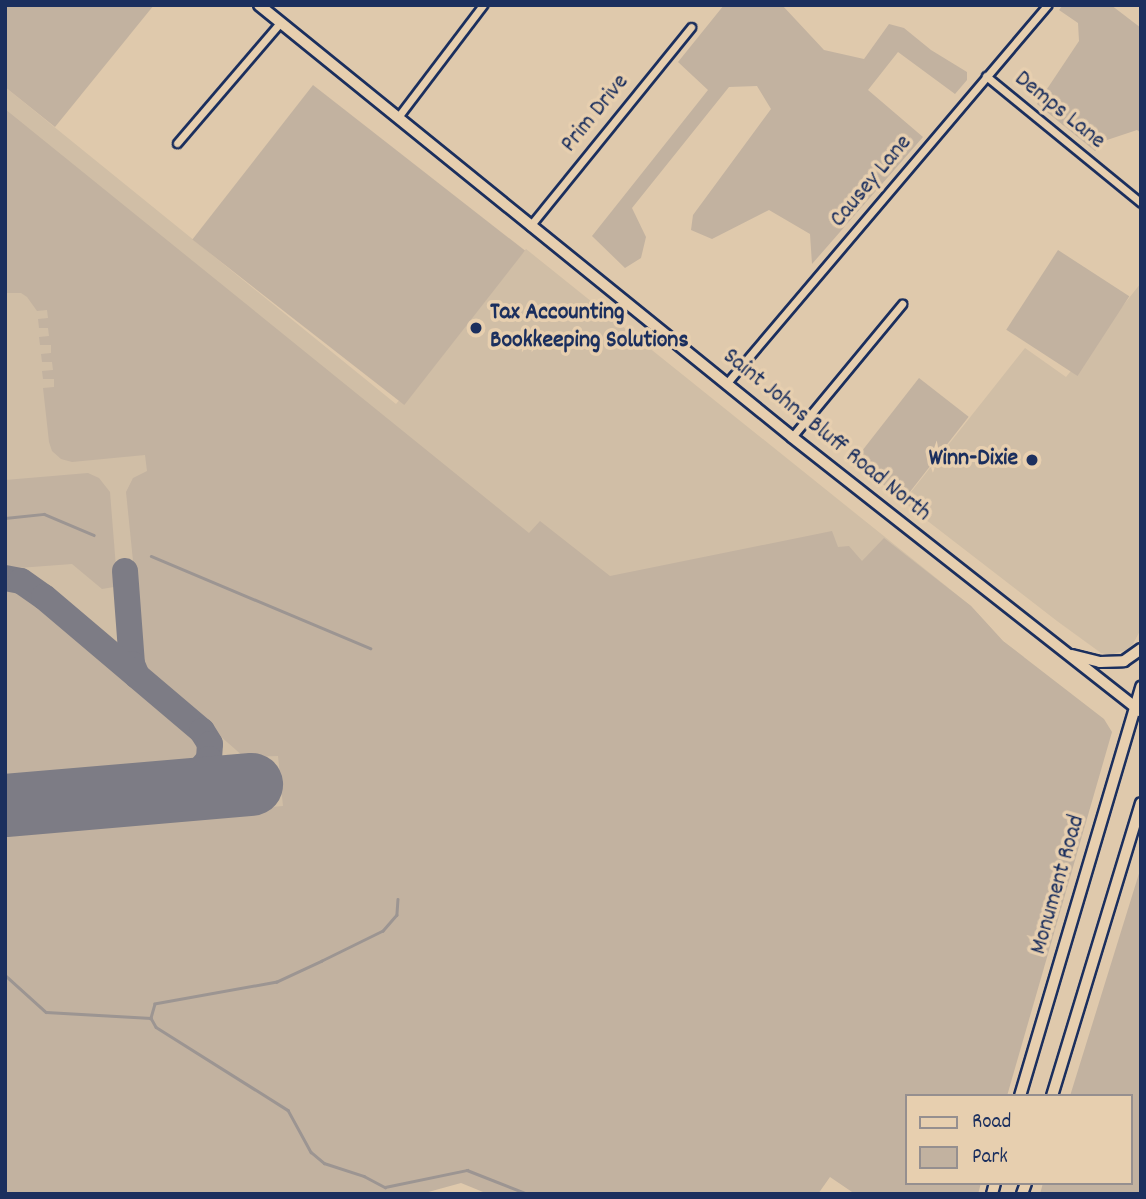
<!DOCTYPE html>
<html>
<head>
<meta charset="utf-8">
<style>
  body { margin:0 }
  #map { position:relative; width:1146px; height:1199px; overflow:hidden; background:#dfc9ac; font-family:Dekko,sans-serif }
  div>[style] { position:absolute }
  .built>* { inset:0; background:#d0bea6 }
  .green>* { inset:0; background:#c2b2a0; transform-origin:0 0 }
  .stream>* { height:2.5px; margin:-1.25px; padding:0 1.25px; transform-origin:1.25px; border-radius:1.25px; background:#9c9592 }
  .taxiway>* { height:26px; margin:-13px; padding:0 13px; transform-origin:13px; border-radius:13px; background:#7d7c85 }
  .runway>* { height:63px; margin:-31.5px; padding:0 31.5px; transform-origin:31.5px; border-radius:31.5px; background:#7d7c85 }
  .roads { filter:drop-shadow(2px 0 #1b2f5e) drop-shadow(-2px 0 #1b2f5e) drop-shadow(0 2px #1b2f5e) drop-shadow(0 -2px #1b2f5e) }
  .minor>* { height:7px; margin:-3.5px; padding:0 3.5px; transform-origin:3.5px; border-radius:3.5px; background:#e7cfaf }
  .secondary>* { height:10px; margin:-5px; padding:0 5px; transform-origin:5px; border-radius:5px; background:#e7cfaf }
  .dots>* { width:19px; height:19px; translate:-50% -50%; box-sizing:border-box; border:4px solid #e7cfaf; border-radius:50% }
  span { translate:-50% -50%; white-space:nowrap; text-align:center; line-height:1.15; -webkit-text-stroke:7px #e7cfaf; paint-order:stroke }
  .street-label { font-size:24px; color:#1b2f5e }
  .poi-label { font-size:24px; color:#1b2f5e; font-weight:700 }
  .left { translate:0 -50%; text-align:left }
  .right { translate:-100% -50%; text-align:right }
  .frame { position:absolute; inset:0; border:7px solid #1b2f5e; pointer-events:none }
  .legend { position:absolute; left:905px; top:1094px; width:228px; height:91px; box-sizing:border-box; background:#e7cfaf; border:2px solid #958f8f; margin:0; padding:9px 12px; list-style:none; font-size:21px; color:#1b2f5e }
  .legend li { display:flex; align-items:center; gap:14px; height:35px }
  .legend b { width:35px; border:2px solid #958f8f }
</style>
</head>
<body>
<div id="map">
  <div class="built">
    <i style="clip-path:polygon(5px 87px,396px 404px,526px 249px,971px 606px,1003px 641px,1024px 657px,5px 1000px)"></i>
    <i style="clip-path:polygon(1141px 283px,1141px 629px,1133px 644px,1126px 650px,1110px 655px,1101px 653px,1057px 621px,903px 502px,1025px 348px,1066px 377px)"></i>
  </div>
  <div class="green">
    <i style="clip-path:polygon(5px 5px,154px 5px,55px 127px,5px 87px)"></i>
    <i style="clip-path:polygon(724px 5px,782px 5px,824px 50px,864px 59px,889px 24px,904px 28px,931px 50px,967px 72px,967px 80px,955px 94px,898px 52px,868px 90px,923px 137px,812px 264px,810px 234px,769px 210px,712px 239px,691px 230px,693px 215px,771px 109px,757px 86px,729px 87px,632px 208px,646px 237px,641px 258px,625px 268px,592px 236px,708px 90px,678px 62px)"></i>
    <i style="clip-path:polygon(1063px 5px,1111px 5px,1141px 28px,1141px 133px,1137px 130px,1107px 140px,1095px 151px,1037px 104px,1079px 41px,1078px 23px,1059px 10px)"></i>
    <i style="left:313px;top:85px;width:269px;height:196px;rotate:38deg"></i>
    <i style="clip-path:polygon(5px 109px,529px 533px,540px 521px,610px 576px,832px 531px,838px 547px,849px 546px,862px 561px,884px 538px,971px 606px,1003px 641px,1104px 719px,1112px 732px,1007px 1096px,906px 1096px,906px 1183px,981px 1183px,978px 1194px,855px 1194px,830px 1177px,818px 1194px,488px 1194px,461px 1183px,421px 1194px,5px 1194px,5px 831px,283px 806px,278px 756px,244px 757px,144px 669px,126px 492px,133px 478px,147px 471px,145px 455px,72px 462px,61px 459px,52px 451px,49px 442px,43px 388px,54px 387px,54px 379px,43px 379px,42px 371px,53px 370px,52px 362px,42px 362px,41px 354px,51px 353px,51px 345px,40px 345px,39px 337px,49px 336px,48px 328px,39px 328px,38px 319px,48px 318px,47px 310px,37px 311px,27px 297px,21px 293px,5px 293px)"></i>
    <i style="left:1058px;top:250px;width:85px;height:95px;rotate:33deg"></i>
    <i style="left:919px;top:378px;width:63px;height:106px;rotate:38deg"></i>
    <i style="clip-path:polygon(88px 473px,99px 478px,110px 492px,117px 580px,114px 587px,102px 589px,72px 564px,5px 569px,5px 480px)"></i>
    <i style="clip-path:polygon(5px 586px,23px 591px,198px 737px,198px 751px,194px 760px,5px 778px)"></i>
    <i style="clip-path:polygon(1141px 867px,1141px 1194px,1040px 1194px,1043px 1183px,1130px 1183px,1130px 1096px,1070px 1096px)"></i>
  </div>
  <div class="stream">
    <i style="left:5px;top:518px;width:39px;rotate:-6deg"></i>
    <i style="left:44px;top:514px;width:54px;rotate:22.8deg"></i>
    <i style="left:151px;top:556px;width:238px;rotate:22.8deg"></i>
    <i style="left:398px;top:899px;width:16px;rotate:94deg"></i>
    <i style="left:397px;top:915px;width:21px;rotate:131deg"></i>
    <i style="left:383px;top:931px;width:68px;rotate:153.8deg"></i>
    <i style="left:322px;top:961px;width:50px;rotate:155deg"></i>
    <i style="left:277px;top:982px;width:124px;rotate:169.8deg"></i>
    <i style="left:155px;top:1004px;width:15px;rotate:106deg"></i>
    <i style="left:151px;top:1018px;width:10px;rotate:61deg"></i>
    <i style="left:156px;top:1027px;width:156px;rotate:32.2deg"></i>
    <i style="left:288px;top:1110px;width:48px;rotate:61.3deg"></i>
    <i style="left:311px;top:1152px;width:17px;rotate:40deg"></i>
    <i style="left:324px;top:1163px;width:42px;rotate:18deg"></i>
    <i style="left:364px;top:1176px;width:24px;rotate:28deg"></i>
    <i style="left:385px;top:1187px;width:84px;rotate:-11.7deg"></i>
    <i style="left:467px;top:1170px;width:66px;rotate:21.5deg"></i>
    <i style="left:5px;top:975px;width:55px;rotate:42.1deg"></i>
    <i style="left:46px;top:1012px;width:105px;rotate:3.3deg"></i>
  </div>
  <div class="taxiway">
    <i style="left:125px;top:571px;width:93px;rotate:85.7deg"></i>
    <i style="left:132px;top:664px;width:13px;rotate:67deg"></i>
    <i style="left:5px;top:578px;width:16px;rotate:11deg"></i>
    <i style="left:21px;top:581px;width:28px;rotate:35deg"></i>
    <i style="left:44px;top:597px;width:207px;rotate:40.3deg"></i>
    <i style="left:202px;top:731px;width:15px;rotate:58deg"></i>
    <i style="left:210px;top:744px;width:15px;rotate:94deg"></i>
    <i style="left:209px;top:759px;width:40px;rotate:130deg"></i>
  </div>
  <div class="runway">
    <i style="left:5px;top:805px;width:247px;rotate:-4.9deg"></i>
  </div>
  <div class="roads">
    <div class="minor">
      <i style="left:986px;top:76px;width:200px;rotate:39.3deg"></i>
      <i style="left:398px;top:117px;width:141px;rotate:-52.8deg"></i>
      <i style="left:177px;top:143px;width:158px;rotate:-49.4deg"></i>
      <i style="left:530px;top:226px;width:256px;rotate:-51deg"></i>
      <i style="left:726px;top:384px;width:497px;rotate:-49.7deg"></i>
      <i style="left:792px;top:437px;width:173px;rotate:-50.4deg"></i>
    </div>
    <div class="secondary">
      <i style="left:259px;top:5px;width:686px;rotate:39.02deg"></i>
      <i style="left:792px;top:437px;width:444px;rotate:38.2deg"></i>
      <i style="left:1072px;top:655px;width:29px;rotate:14deg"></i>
      <i style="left:1100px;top:662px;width:24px;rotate:-2deg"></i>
      <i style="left:1124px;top:661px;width:21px;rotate:-35deg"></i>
      <i style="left:1020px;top:1096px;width:427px;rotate:-73.5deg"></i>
      <i style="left:1052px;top:1096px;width:306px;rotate:-73.1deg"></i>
      <i style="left:992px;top:1194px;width:11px;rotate:-75deg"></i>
      <i style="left:1022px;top:1194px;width:12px;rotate:-70deg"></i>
    </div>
  </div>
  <div class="dots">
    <i style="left:476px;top:328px;background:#1b2f5e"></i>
    <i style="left:1032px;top:460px;background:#1b2f5e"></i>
  </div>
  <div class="street-label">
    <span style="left:1059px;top:111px;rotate:39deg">Demps Lane</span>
    <span style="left:596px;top:114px;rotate:-51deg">Prim Drive</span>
    <span style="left:872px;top:182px;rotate:-50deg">Causey Lane</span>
    <span style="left:826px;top:436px;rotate:39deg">Saint Johns Bluff Road North</span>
    <span style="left:1059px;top:885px;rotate:-74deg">Monument Road</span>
  </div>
  <div class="poi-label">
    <span class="left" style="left:490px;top:328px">Tax Accounting<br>Bookkeeping Solutions</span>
    <span class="right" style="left:1018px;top:460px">Winn-Dixie</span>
  </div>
  <div class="frame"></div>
  <ul class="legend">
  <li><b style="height:9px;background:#e7cfaf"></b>Road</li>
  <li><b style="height:19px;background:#c2b2a0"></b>Park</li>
  </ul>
</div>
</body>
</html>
